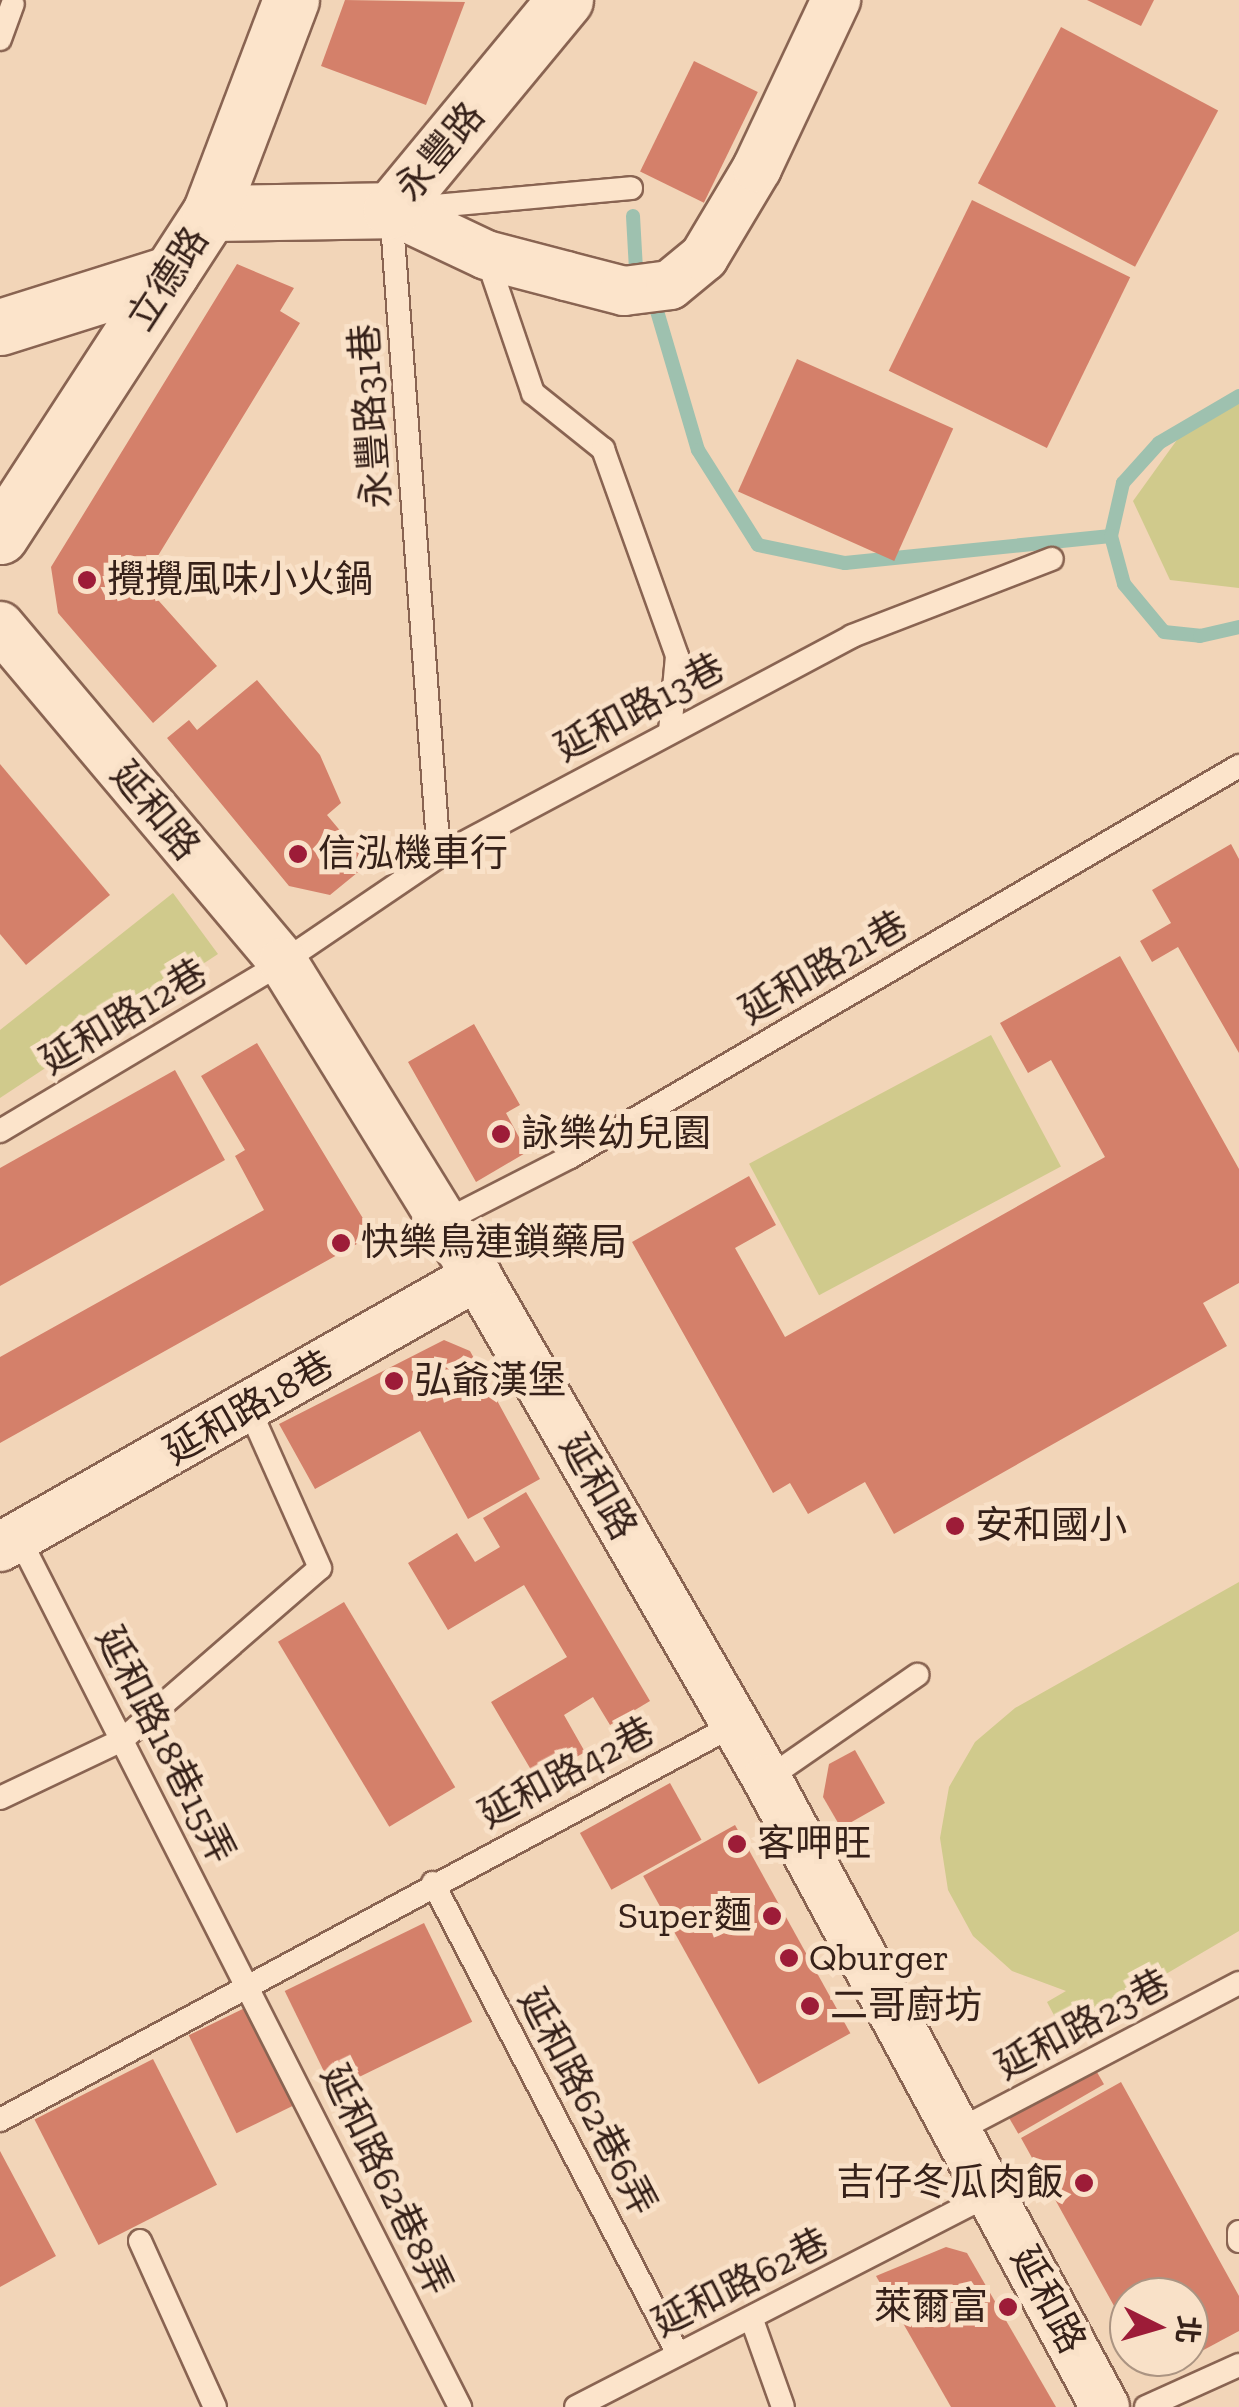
<!DOCTYPE html>
<html>
<head>
<meta charset="utf-8">
<style>
  body { margin:0 }
  #map { position:relative; width:1239px; height:2407px; overflow:hidden; background:#f2d5b8; font-family:"Zilla Slab","Noto Sans TC",serif }
  div>[style] { position:absolute }
  .green>* { inset:0; background:#d0ca8c; transform-origin:0 0 }
  .stream>* { height:14px; margin:-7px; padding:0 7px; transform-origin:7px; border-radius:7px; background:#9ec1af }
  .building>* { inset:0; background:#d4806a; transform-origin:0 0 }
  .roads { filter:drop-shadow(2px 0 #896452) drop-shadow(-2px 0 #896452) drop-shadow(0 2px #896452) drop-shadow(0 -2px #896452) }
  .lane>* { height:22px; margin:-11px; padding:0 11px; transform-origin:11px; border-radius:11px; background:#fce4cb }
  .street>* { height:48px; margin:-24px; padding:0 24px; transform-origin:24px; border-radius:24px; background:#fce4cb }
  .secondary>* { height:55px; margin:-27.5px; padding:0 27.5px; transform-origin:27.5px; border-radius:27.5px; background:#fce4cb }
  .dots>* { width:28px; height:28px; translate:-50% -50%; box-sizing:border-box; border:5px solid #f9e1c8; border-radius:50% }
  span { translate:-50% -50%; white-space:nowrap; text-align:center; line-height:1.15; -webkit-text-stroke:10px #f9e1c8; paint-order:stroke }
  .street-label { font-size:38px; color:#362119 }
  .poi-label { font-size:38px; color:#362119 }
  .left { translate:0 -50%; text-align:left }
  .right { translate:-100% -50%; text-align:right }
  .north { position:absolute; left:1109px; top:2277px; width:100px; height:100px; box-sizing:border-box; background:#f9e1c8; border:2px solid #ab9482; border-radius:50%; rotate:95deg; font-size:28px; font-weight:700; line-height:40px; text-align:center; color:#362119 }
  .north::after { content:''; display:block; margin:auto; width:35px; height:45px; background:#9d1c38; clip-path:polygon(50% 0,100% 100%,50% 72%,0 100%) }
</style>
</head>
<body>
<div id="map">
  <div class="green">
    <i style="clip-path:polygon(1239px 393px,1239px 588px,1170px 580px,1133px 501px,1179px 437px)"></i>
    <i style="clip-path:polygon(173px 893px,218px 954px,0 1098px,0 1030px)"></i>
    <i style="left:991px;top:1035px;width:149px;height:274px;rotate:62deg"></i>
    <i style="clip-path:polygon(1239px 1582px,1239px 1931px,1064px 2034px,1047px 2002px,1066px 1991px,1012px 1971px,973px 1936px,948px 1890px,940px 1838px,949px 1787px,975px 1742px,1015px 1708px)"></i>
  </div>
  <div class="stream">
    <i style="left:633px;top:216px;width:54px;rotate:86.8deg"></i>
    <i style="left:636px;top:270px;width:46px;rotate:62.9deg"></i>
    <i style="left:657px;top:311px;width:145px;rotate:73.6deg"></i>
    <i style="left:698px;top:450px;width:112px;rotate:57.7deg"></i>
    <i style="left:758px;top:545px;width:89px;rotate:11.7deg"></i>
    <i style="left:845px;top:563px;width:267px;rotate:-5.8deg"></i>
    <i style="left:1239px;top:396px;width:93px;rotate:149.6deg"></i>
    <i style="left:1159px;top:443px;width:54px;rotate:132deg"></i>
    <i style="left:1123px;top:483px;width:54px;rotate:102.8deg"></i>
    <i style="left:1111px;top:536px;width:50px;rotate:74.8deg"></i>
    <i style="left:1124px;top:584px;width:62px;rotate:50.2deg"></i>
    <i style="left:1164px;top:632px;width:36px;rotate:6deg"></i>
    <i style="left:1200px;top:636px;width:40px;rotate:-13deg"></i>
  </div>
  <div class="building">
    <i style="clip-path:polygon(345px 0,465px 2px,426px 105px,321px 66px)"></i>
    <i style="clip-path:polygon(1087px 0,1154px 0,1141px 26px)"></i>
    <i style="left:1061px;top:27px;width:178px;height:177px;rotate:28deg"></i>
    <i style="left:694px;top:61px;width:71px;height:123px;rotate:26deg"></i>
    <i style="left:972px;top:200px;width:176px;height:190px;rotate:26deg"></i>
    <i style="clip-path:polygon(237px 264px,294px 288px,280px 311px,300px 323px,142px 582px,217px 666px,153px 723px,58px 613px,51px 567px)"></i>
    <i style="left:797px;top:359px;width:171px;height:145px;rotate:24deg"></i>
    <i style="clip-path:polygon(257px 680px,320px 755px,341px 803px,327px 815px,368px 864px,330px 895px,289px 886px,167px 738px,189px 720px,197px 730px)"></i>
    <i style="clip-path:polygon(0 764px,110px 895px,26px 965px,0 934px)"></i>
    <i style="clip-path:polygon(1231px 844px,1239px 859px,1239px 1053px,1178px 947px,1152px 962px,1140px 941px,1171px 923px,1152px 890px)"></i>
    <i style="clip-path:polygon(1120px 956px,1239px 1169px,1239px 1283px,1203px 1303px,1227px 1346px,894px 1534px,865px 1482px,808px 1514px,790px 1483px,773px 1493px,632px 1242px,749px 1176px,776px 1225px,735px 1248px,785px 1337px,1105px 1157px,1051px 1060px,1028px 1073px,1000px 1023px)"></i>
    <i style="clip-path:polygon(474px 1024px,520px 1105px,506px 1113px,527px 1152px,476px 1182px,408px 1062px)"></i>
    <i style="clip-path:polygon(257px 1043px,373px 1235px,0 1443px,0 1357px,264px 1210px,235px 1156px,245px 1150px,201px 1076px)"></i>
    <i style="clip-path:polygon(175px 1070px,225px 1160px,0 1286px,0 1168px)"></i>
    <i style="clip-path:polygon(444px 1340px,470px 1351px,540px 1479px,468px 1519px,420px 1431px,315px 1489px,279px 1424px)"></i>
    <i style="clip-path:polygon(526px 1492px,650px 1701px,610px 1725px,593px 1697px,564px 1715px,585px 1752px,537px 1780px,491px 1702px,567px 1657px,524px 1585px,448px 1630px,408px 1563px,457px 1533px,475px 1562px,500px 1547px,483px 1518px)"></i>
    <i style="left:344px;top:1602px;width:216px;height:77px;rotate:59deg"></i>
    <i style="clip-path:polygon(855px 1750px,885px 1803px,841px 1828px,823px 1797px,829px 1764px)"></i>
    <i style="left:670px;top:1783px;width:65px;height:103px;rotate:61deg"></i>
    <i style="left:735px;top:1825px;width:238px;height:105px;rotate:61deg"></i>
    <i style="left:424px;top:1923px;width:110px;height:155px;rotate:64deg"></i>
    <i style="left:257px;top:2002px;width:109px;height:76px;rotate:64deg"></i>
    <i style="left:153px;top:2059px;width:141px;height:133px;rotate:63deg"></i>
    <i style="left:1094px;top:2067px;width:20px;height:99px;rotate:60deg"></i>
    <i style="clip-path:polygon(1121px 2082px,1239px 2296px,1239px 2331px,1183px 2361px,1155px 2367px,1142px 2357px,1189px 2357px,1189px 2297px,1129px 2297px,1129px 2333px,1021px 2138px)"></i>
    <i style="clip-path:polygon(0 2151px,56px 2256px,0 2287px)"></i>
    <i style="clip-path:polygon(946px 2247px,967px 2253px,1056px 2407px,951px 2407px,876px 2276px)"></i>
  </div>
  <div class="roads">
    <div class="lane">
      <i style="left:0;top:39px;width:37px;rotate:-70deg"></i>
      <i style="left:486px;top:255px;width:146px;rotate:71.2deg"></i>
      <i style="left:533px;top:393px;width:90px;rotate:38.7deg"></i>
      <i style="left:603px;top:449px;width:220px;rotate:70.3deg"></i>
      <i style="left:677px;top:656px;width:75px;rotate:95.3deg"></i>
      <i style="left:439px;top:856px;width:648px;rotate:-94.25deg"></i>
      <i style="left:391px;top:210px;width:241px;rotate:-5.2deg"></i>
      <i style="left:0;top:1131px;width:330px;rotate:-30.8deg"></i>
      <i style="left:283px;top:962px;width:189px;rotate:-34.2deg"></i>
      <i style="left:439px;top:856px;width:468px;rotate:-28deg"></i>
      <i style="left:852px;top:636px;width:214px;rotate:-21.1deg"></i>
      <i style="left:441px;top:1223px;width:145px;rotate:-27.1deg"></i>
      <i style="left:570px;top:1157px;width:775px;rotate:-30.3deg"></i>
      <i style="left:18px;top:1536px;width:977px;rotate:63.09deg"></i>
      <i style="left:767px;top:1779px;width:183px;rotate:-34.7deg"></i>
      <i style="left:0;top:1798px;width:135px;rotate:-25.4deg"></i>
      <i style="left:122px;top:1740px;width:262px;rotate:-41deg"></i>
      <i style="left:320px;top:1568px;width:172px;rotate:-114deg"></i>
      <i style="left:433px;top:1883px;width:531px;rotate:62.52deg"></i>
      <i style="left:0;top:2120px;width:834px;rotate:-28.29deg"></i>
      <i style="left:959px;top:2130px;width:316px;rotate:-27.7deg"></i>
      <i style="left:1239px;top:2232px;width:9px;rotate:90deg"></i>
      <i style="left:140px;top:2241px;width:182px;rotate:65.7deg"></i>
      <i style="left:752px;top:2320px;width:92px;rotate:70.4deg"></i>
      <i style="left:576px;top:2407px;width:466px;rotate:-27.2deg"></i>
      <i style="left:1146px;top:2407px;width:102px;rotate:-24.3deg"></i>
    </div>
    <div class="street">
      <i style="left:391px;top:210px;width:105px;rotate:25.3deg"></i>
      <i style="left:486px;top:255px;width:83px;rotate:14.7deg"></i>
      <i style="left:566px;top:276px;width:60px;rotate:14.5deg"></i>
      <i style="left:624px;top:291px;width:46px;rotate:-7.4deg"></i>
      <i style="left:670px;top:285px;width:44px;rotate:-39.5deg"></i>
      <i style="left:704px;top:257px;width:104px;rotate:-59.2deg"></i>
      <i style="left:757px;top:168px;width:186px;rotate:-64.8deg"></i>
      <i style="left:0;top:626px;width:439px;rotate:49.9deg"></i>
      <i style="left:283px;top:962px;width:369px;rotate:58.3deg"></i>
      <i style="left:477px;top:1276px;width:581px;rotate:60.03deg"></i>
      <i style="left:767px;top:1779px;width:713px;rotate:61.71deg"></i>
      <i style="left:0;top:1547px;width:549px;rotate:-29.6deg"></i>
    </div>
    <div class="secondary">
      <i style="left:210px;top:213px;width:181px;rotate:-0.9deg"></i>
      <i style="left:391px;top:210px;width:273px;rotate:-50.4deg"></i>
      <i style="left:0;top:327px;width:179px;rotate:-17.5deg"></i>
      <i style="left:0;top:536px;width:385px;rotate:-57deg"></i>
      <i style="left:210px;top:213px;width:228px;rotate:-69.2deg"></i>
    </div>
  </div>
  <div class="dots">
    <i style="left:87px;top:580px;background:#9d1c38"></i>
    <i style="left:298px;top:854px;background:#9d1c38"></i>
    <i style="left:501px;top:1134px;background:#9d1c38"></i>
    <i style="left:341px;top:1243px;background:#9d1c38"></i>
    <i style="left:394px;top:1381px;background:#9d1c38"></i>
    <i style="left:955px;top:1526px;background:#9d1c38"></i>
    <i style="left:737px;top:1844px;background:#9d1c38"></i>
    <i style="left:772px;top:1916px;background:#9d1c38"></i>
    <i style="left:789px;top:1958px;background:#9d1c38"></i>
    <i style="left:810px;top:2006px;background:#9d1c38"></i>
    <i style="left:1084px;top:2183px;background:#9d1c38"></i>
    <i style="left:1008px;top:2307px;background:#9d1c38"></i>
  </div>
  <div class="street-label">
    <span style="left:440px;top:152px;rotate:-50deg">永豐路</span>
    <span style="left:168px;top:279px;rotate:-57deg">立德路</span>
    <span style="left:371px;top:416px;rotate:-94deg">永豐路31巷</span>
    <span style="left:640px;top:708px;rotate:-28deg">延和路13巷</span>
    <span style="left:155px;top:811px;rotate:50deg">延和路</span>
    <span style="left:824px;top:968px;rotate:-30deg">延和路21巷</span>
    <span style="left:124px;top:1017px;rotate:-31deg">延和路12巷</span>
    <span style="left:249px;top:1408px;rotate:-30deg">延和路18巷</span>
    <span style="left:598px;top:1487px;rotate:60deg">延和路</span>
    <span style="left:165px;top:1745px;rotate:63deg">延和路18巷15弄</span>
    <span style="left:567px;top:1773px;rotate:-28deg">延和路42巷</span>
    <span style="left:1083px;top:2025px;rotate:-28deg">延和路23巷</span>
    <span style="left:587px;top:2102px;rotate:62deg">延和路62巷6弄</span>
    <span style="left:386px;top:2180px;rotate:64deg">延和路62巷8弄</span>
    <span style="left:741px;top:2283px;rotate:-27deg">延和路62巷</span>
    <span style="left:1048px;top:2300px;rotate:62deg">延和路</span>
  </div>
  <div class="poi-label">
    <span class="left" style="left:107px;top:580px">攪攪風味小火鍋</span>
    <span class="left" style="left:318px;top:854px">信泓機車行</span>
    <span class="left" style="left:521px;top:1134px">詠樂幼兒園</span>
    <span class="left" style="left:361px;top:1243px">快樂鳥連鎖藥局</span>
    <span class="left" style="left:414px;top:1381px">弘爺漢堡</span>
    <span class="left" style="left:975px;top:1526px">安和國小</span>
    <span class="left" style="left:757px;top:1844px">客呷旺</span>
    <span class="right" style="left:752px;top:1916px">Super麵</span>
    <span class="left" style="left:809px;top:1958px">Qburger</span>
    <span class="left" style="left:830px;top:2006px">二哥廚坊</span>
    <span class="right" style="left:1064px;top:2183px">吉仔冬瓜肉飯</span>
    <span class="right" style="left:988px;top:2307px">萊爾富</span>
  </div>
  <div class="north">北</div>
</div>
</body>
</html>
